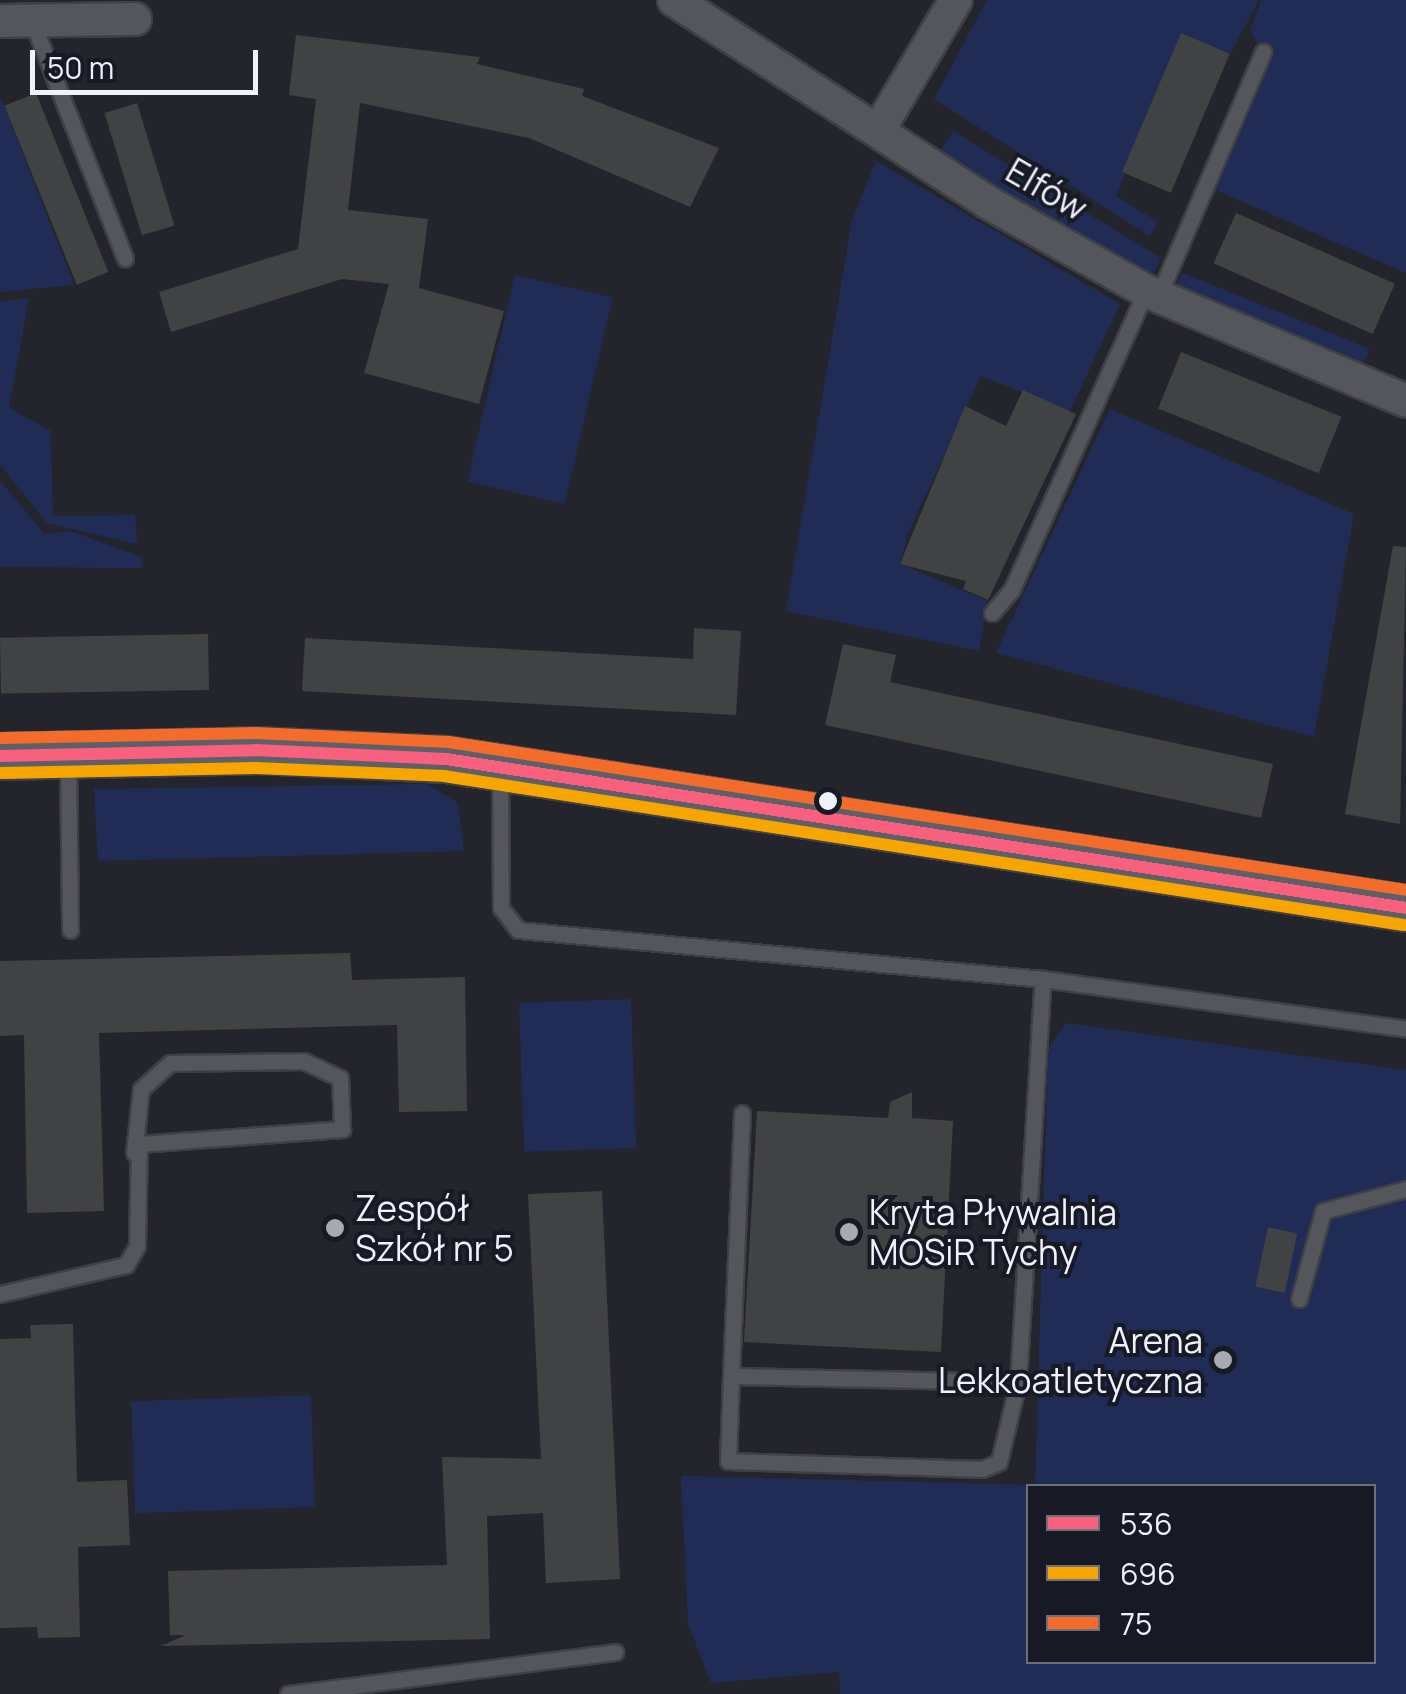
<!DOCTYPE html>
<html>
<head>
<meta charset="utf-8">
<style>
  body { margin:0 }
  #map { position:relative; width:1406px; height:1694px; overflow:hidden; background:#24252c; font-family:Manrope,sans-serif }
  div>[style] { position:absolute }
  .green>* { inset:0; background:#202b56; transform-origin:0 0 }
  .building>* { inset:0; background:#414243; transform-origin:0 0 }
  .roads { filter:drop-shadow(2px 0 #3f4046) drop-shadow(-2px 0 #3f4046) drop-shadow(0 2px #3f4046) drop-shadow(0 -2px #3f4046) }
  .lane>* { height:15px; margin:-7.5px; padding:0 7.5px; transform-origin:7.5px; border-radius:7.5px; background:#54565b }
  .street>* { height:32px; margin:-16px; padding:0 16px; transform-origin:16px; border-radius:16px; background:#54565b }
  .secondary>* { height:45px; margin:-22.5px; padding:0 22.5px; transform-origin:22.5px; border-radius:22.5px; background:#5d6068 }
  .bus-1>* { height:12px; margin:-6px; padding:0 6px; transform-origin:6px; border-radius:6px; background:#f8607d }
  .bus-2>* { height:12px; margin:-6px; padding:0 6px; transform-origin:6px; border-radius:6px; background:#f7a600 }
  .bus-3>* { height:12px; margin:-6px; padding:0 6px; transform-origin:6px; border-radius:6px; background:#f36c2b }
  .dots>* { width:28px; height:28px; translate:-50% -50%; box-sizing:border-box; border:5px solid #171a25; border-radius:50% }
  span { translate:-50% -50%; white-space:nowrap; text-align:center; line-height:1.15; -webkit-text-stroke:8px #171a25; paint-order:stroke }
  .street-label { font-size:35px; color:#eff2fa }
  .poi-label { font-size:35px; color:#eff2fa }
  .left { translate:0 -50%; text-align:left }
  .right { translate:-100% -50%; text-align:right }
  .legend { position:absolute; left:1026px; top:1484px; width:350px; height:180px; box-sizing:border-box; background:#171a25; border:2px solid #6d707a; margin:0; padding:12px 18px; list-style:none; font-size:30px; color:#eff2fa }
  .legend li { display:flex; align-items:center; gap:20px; height:50px }
  .legend b { width:50px; border:2px solid #6d707a }
  .scale { position:absolute; left:30px; top:50px; width:228px; height:45px; box-sizing:border-box; border:5px solid #eff2fa; border-top:0; padding-left:12px; font-size:30px; line-height:35px; white-space:nowrap; color:#eff2fa; -webkit-text-stroke:8px #171a25; paint-order:stroke }
</style>
</head>
<body>
<div id="map">
  <div class="green">
    <i style="clip-path:polygon(987px 0,1259px 0,1230px 54px,1181px 34px,1116px 196px,1158px 222px,1150px 236px,934px 99px)"></i>
    <i style="clip-path:polygon(1261px 0,1406px 0,1406px 273px,1206px 186px,1263px 52px,1250px 31px)"></i>
    <i style="clip-path:polygon(0 98px,4px 105px,74px 285px,0 292px)"></i>
    <i style="clip-path:polygon(953px 131px,1161px 258px,1149px 283px,990px 195px,939px 152px)"></i>
    <i style="clip-path:polygon(876px 161px,1120px 304px,1070px 411px,981px 376px,908px 533px,900px 564px,988px 601px,979px 651px,786px 611px,852px 220px)"></i>
    <i style="clip-path:polygon(1183px 273px,1370px 349px,1362px 366px,1175px 287px)"></i>
    <i style="left:515px;top:275px;width:100px;height:212px;rotate:13deg"></i>
    <i style="clip-path:polygon(29px 298px,9px 408px,51px 431px,53px 516px,135px 515px,137px 544px,47px 523px,0 465px,0 301px)"></i>
    <i style="clip-path:polygon(1110px 409px,1354px 514px,1314px 737px,996px 653px)"></i>
    <i style="clip-path:polygon(0 481px,45px 534px,70px 531px,141px 557px,143px 568px,0 567px)"></i>
    <i style="clip-path:polygon(427px 784px,458px 803px,464px 851px,98px 861px,94px 789px)"></i>
    <i style="left:631px;top:999px;width:149px;height:112px;rotate:88deg"></i>
    <i style="clip-path:polygon(evenodd,1066px 1023px,1406px 1070px,1406px 1694px,840px 1694px,839px 1672px,711px 1683px,688px 1624px,681px 1476px,1035px 1485px,1048px 1049px,1066px 1023px,1028px 1486px,1374px 1486px,1374px 1662px,1028px 1662px,1028px 1486px)"></i>
    <i style="left:311px;top:1395px;width:112px;height:180px;rotate:88deg"></i>
  </div>
  <div class="building">
    <i style="left:1181px;top:33px;width:53px;height:151px;rotate:23deg"></i>
    <i style="clip-path:polygon(296px 35px,480px 57px,477px 64px,584px 89px,582px 96px,719px 148px,690px 207px,529px 138px,360px 103px,348px 210px,428px 219px,419px 288px,504px 311px,479px 404px,364px 373px,389px 284px,342px 279px,171px 332px,159px 292px,298px 249px,316px 99px,289px 95px)"></i>
    <i style="left:36px;top:93px;width:193px;height:34px;rotate:68deg"></i>
    <i style="left:137px;top:103px;width:128px;height:34px;rotate:73deg"></i>
    <i style="left:1236px;top:213px;width:174px;height:55px;rotate:24deg"></i>
    <i style="left:1181px;top:352px;width:173px;height:61px;rotate:22deg"></i>
    <i style="clip-path:polygon(1023px 390px,1076px 414px,988px 600px,963px 589px,966px 581px,900px 564px,965px 406px,1006px 426px)"></i>
    <i style="clip-path:polygon(1393px 546px,1406px 547px,1400px 824px,1345px 814px)"></i>
    <i style="clip-path:polygon(694px 628px,741px 631px,736px 715px,302px 691px,305px 638px,693px 659px)"></i>
    <i style="left:208px;top:634px;width:56px;height:208px;rotate:89deg"></i>
    <i style="clip-path:polygon(843px 644px,896px 655px,890px 682px,1273px 764px,1261px 818px,825px 725px)"></i>
    <i style="clip-path:polygon(350px 953px,352px 980px,465px 977px,467px 1111px,399px 1112px,397px 1025px,99px 1033px,104px 1211px,27px 1213px,24px 1035px,0 1036px,0 961px)"></i>
    <i style="clip-path:polygon(912px 1092px,912px 1118px,953px 1121px,941px 1352px,744px 1342px,757px 1111px,888px 1118px,890px 1102px)"></i>
    <i style="clip-path:polygon(602px 1191px,620px 1579px,546px 1583px,543px 1513px,487px 1516px,490px 1639px,161px 1646px,186px 1635px,170px 1635px,168px 1571px,447px 1565px,442px 1457px,541px 1459px,528px 1194px)"></i>
    <i style="left:1268px;top:1227px;width:30px;height:61px;rotate:12deg"></i>
    <i style="clip-path:polygon(73px 1324px,77px 1482px,127px 1480px,130px 1545px,78px 1547px,80px 1637px,38px 1638px,37px 1627px,0 1628px,0 1339px,31px 1338px,30px 1325px)"></i>
  </div>
  <div class="roads">
    <div class="lane">
      <i style="left:32px;top:21px;width:255px;rotate:68.6deg"></i>
      <i style="left:1158px;top:297px;width:267px;rotate:-66.8deg"></i>
      <i style="left:992px;top:613px;width:31px;rotate:-50deg"></i>
      <i style="left:1012px;top:589px;width:327px;rotate:-65.8deg"></i>
      <i style="left:68px;top:758px;width:172px;rotate:89.3deg"></i>
      <i style="left:500px;top:770px;width:138px;rotate:89.6deg"></i>
      <i style="left:501px;top:908px;width:28px;rotate:52deg"></i>
      <i style="left:518px;top:930px;width:527px;rotate:5.33deg"></i>
      <i style="left:1043px;top:979px;width:366px;rotate:7.8deg"></i>
      <i style="left:0;top:1294px;width:129px;rotate:-13deg"></i>
      <i style="left:126px;top:1265px;width:22px;rotate:-60deg"></i>
      <i style="left:137px;top:1246px;width:102px;rotate:-88.9deg"></i>
      <i style="left:139px;top:1144px;width:204px;rotate:-4.2deg"></i>
      <i style="left:342px;top:1129px;width:51px;rotate:-92.2deg"></i>
      <i style="left:340px;top:1078px;width:40px;rotate:-155deg"></i>
      <i style="left:304px;top:1061px;width:134px;rotate:179.1deg"></i>
      <i style="left:170px;top:1063px;width:39px;rotate:138deg"></i>
      <i style="left:141px;top:1089px;width:64px;rotate:96.2deg"></i>
      <i style="left:1299px;top:1299px;width:91px;rotate:-74.7deg"></i>
      <i style="left:1323px;top:1211px;width:86px;rotate:-14.8deg"></i>
      <i style="left:731px;top:1376px;width:263px;rotate:-87.6deg"></i>
      <i style="left:1018px;top:1382px;width:287px;rotate:-178.8deg"></i>
      <i style="left:731px;top:1376px;width:85px;rotate:92deg"></i>
      <i style="left:728px;top:1461px;width:254px;rotate:1.8deg"></i>
      <i style="left:982px;top:1469px;width:18px;rotate:-22deg"></i>
      <i style="left:999px;top:1462px;width:82px;rotate:-76.6deg"></i>
      <i style="left:1018px;top:1382px;width:404px;rotate:-86.5deg"></i>
      <i style="left:288px;top:1694px;width:330px;rotate:-7.3deg"></i>
    </div>
    <div class="street">
      <i style="left:674px;top:0;width:373px;rotate:32.8deg"></i>
      <i style="left:987px;top:202px;width:182px;rotate:29.2deg"></i>
      <i style="left:1146px;top:291px;width:282px;rotate:22.9deg"></i>
      <i style="left:0;top:21px;width:135px;rotate:-0.8deg"></i>
      <i style="left:879px;top:129px;width:150px;rotate:-59.2deg"></i>
    </div>
    <div class="secondary">
      <i style="left:0;top:756px;width:256px;rotate:-1.3deg"></i>
      <i style="left:256px;top:750px;width:190px;rotate:2.7deg"></i>
      <i style="left:446px;top:759px;width:971px;rotate:8.82deg"></i>
    </div>
  </div>
  <div class="bus-1">
    <i style="left:0;top:756px;width:256px;rotate:-1.3deg"></i>
    <i style="left:256px;top:750px;width:190px;rotate:2.7deg"></i>
    <i style="left:446px;top:759px;width:971px;rotate:8.82deg"></i>
  </div>
  <div class="bus-2">
    <i style="left:0;top:773px;width:256px;rotate:-1.1deg"></i>
    <i style="left:256px;top:768px;width:188px;rotate:2.4deg"></i>
    <i style="left:444px;top:776px;width:971px;rotate:8.83deg"></i>
  </div>
  <div class="bus-3">
    <i style="left:0;top:738px;width:256px;rotate:-1.1deg"></i>
    <i style="left:256px;top:733px;width:193px;rotate:2.7deg"></i>
    <i style="left:449px;top:742px;width:968px;rotate:8.79deg"></i>
  </div>
  <div class="dots">
    <i style="left:828px;top:801px;background:#eff2fa"></i>
    <i style="left:335px;top:1228px;background:#a8aab2"></i>
    <i style="left:849px;top:1232px;background:#a8aab2"></i>
    <i style="left:1223px;top:1360px;background:#a8aab2"></i>
  </div>
  <div class="street-label">
    <span style="left:1047px;top:189px;rotate:30deg">Elfów</span>
  </div>
  <div class="poi-label">
    <span class="left" style="left:355px;top:1228px">Zespół<br>Szkół nr 5</span>
    <span class="left" style="left:869px;top:1232px">Kryta Pływalnia<br>MOSiR Tychy</span>
    <span class="right" style="left:1203px;top:1360px">Arena<br>Lekkoatletyczna</span>
  </div>
  <ul class="legend">
  <li><b style="height:12px;background:#f8607d"></b>536</li>
  <li><b style="height:12px;background:#f7a600"></b>696</li>
  <li><b style="height:12px;background:#f36c2b"></b>75</li>
  </ul>
  <div class="scale">50 m</div>
</div>
</body>
</html>
